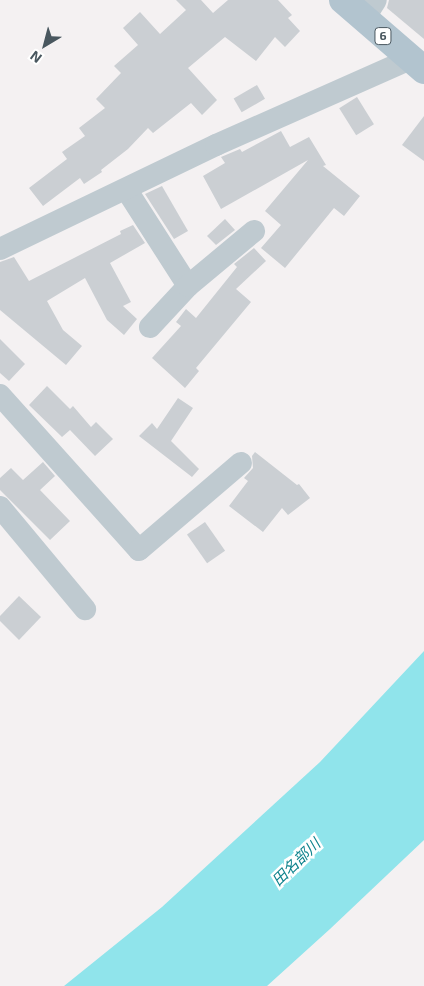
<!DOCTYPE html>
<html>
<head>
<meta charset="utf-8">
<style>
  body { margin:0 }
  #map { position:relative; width:424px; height:986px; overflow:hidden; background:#f4f1f2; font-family:"Exo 2","Noto Sans JP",sans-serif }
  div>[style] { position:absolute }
  .water>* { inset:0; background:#90e4eb }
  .building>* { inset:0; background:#cbcfd3; transform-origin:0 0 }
  .street>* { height:22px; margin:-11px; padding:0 11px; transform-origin:11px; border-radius:11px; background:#bfcad0 }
  .primary>* { height:28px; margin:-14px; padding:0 14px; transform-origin:14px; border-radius:14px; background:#b2c4cf }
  span { translate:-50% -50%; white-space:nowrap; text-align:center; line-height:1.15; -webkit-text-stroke:5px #fff; paint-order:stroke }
  .shield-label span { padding:1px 4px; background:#fff; border:1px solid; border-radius:4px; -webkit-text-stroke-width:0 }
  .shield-label { font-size:12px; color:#49575f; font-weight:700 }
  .water-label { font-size:15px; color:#0f838d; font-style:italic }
  .north { position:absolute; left:20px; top:20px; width:50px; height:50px; -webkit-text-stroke:4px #fff; paint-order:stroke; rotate:217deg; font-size:14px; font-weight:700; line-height:20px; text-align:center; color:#49575f }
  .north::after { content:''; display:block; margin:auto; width:18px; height:22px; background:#49575f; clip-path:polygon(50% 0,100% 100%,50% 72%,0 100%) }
</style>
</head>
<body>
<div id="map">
  <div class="water">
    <i style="clip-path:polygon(424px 651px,424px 840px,330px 929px,267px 986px,64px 986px,162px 907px,320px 762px)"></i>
  </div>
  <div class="building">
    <i style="clip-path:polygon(176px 0,201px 0,213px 13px,228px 0,278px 0,292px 15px,288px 18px,300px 31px,285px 47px,275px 37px,256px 61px,225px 37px,188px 68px,217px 100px,202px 115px,191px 103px,153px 133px,148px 128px,128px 149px,101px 170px,102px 172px,84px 184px,80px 178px,43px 206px,29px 188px,67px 159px,62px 152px,85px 136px,79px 128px,105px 108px,96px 99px,121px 73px,114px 66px,138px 45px,123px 28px,140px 12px,160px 34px,186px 10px)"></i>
    <i style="clip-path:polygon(389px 0,424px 0,424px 39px,387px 8px)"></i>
    <i style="left:257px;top:85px;width:16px;height:27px;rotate:60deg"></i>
    <i style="left:357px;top:97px;width:32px;height:21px;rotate:58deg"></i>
    <i style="clip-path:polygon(424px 116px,424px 161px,402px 145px)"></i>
    <i style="clip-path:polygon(281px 131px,290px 147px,309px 137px,326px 165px,323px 166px,360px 196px,344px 216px,334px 208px,285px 268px,261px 248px,281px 225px,265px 211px,308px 160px,221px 209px,203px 176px,225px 163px,221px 157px,240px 149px,242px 152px)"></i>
    <i style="clip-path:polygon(162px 186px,188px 231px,174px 239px,145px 194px)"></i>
    <i style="clip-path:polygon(225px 219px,235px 230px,216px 245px,207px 236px)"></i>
    <i style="clip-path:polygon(133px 225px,145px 243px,110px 263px,131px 302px,123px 306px,137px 319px,124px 335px,107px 320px,85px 278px,47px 301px,63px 330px,82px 346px,66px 365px,0 310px,0 262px,14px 257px,29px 281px,121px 234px,120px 231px)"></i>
    <i style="clip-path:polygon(254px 248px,266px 261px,236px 289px,251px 302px,196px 368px,199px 371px,185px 388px,152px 358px,181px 326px,176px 322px,186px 309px,196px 318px,237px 267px,234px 264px)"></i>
    <i style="clip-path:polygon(0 339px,25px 364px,9px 381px,0 373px)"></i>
    <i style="clip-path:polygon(47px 386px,70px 409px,73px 406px,91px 427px,96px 422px,113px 439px,95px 456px,70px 430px,62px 437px,29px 405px)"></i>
    <i style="clip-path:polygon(178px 398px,193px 408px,171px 441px,199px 469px,192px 477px,139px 436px,152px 423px,157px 429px)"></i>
    <i style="clip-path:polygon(255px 452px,297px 485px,299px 484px,310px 498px,288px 515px,282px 508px,263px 532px,229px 506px,248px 481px,244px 478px,253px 468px,252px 456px)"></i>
    <i style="clip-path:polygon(43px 462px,55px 476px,40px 490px,70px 521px,50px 540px,0 490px,0 478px,11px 468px,23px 480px)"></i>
    <i style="left:205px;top:522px;width:35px;height:22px;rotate:55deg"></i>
    <i style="clip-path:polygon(19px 596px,41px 617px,19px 640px,0 621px,0 616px)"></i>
  </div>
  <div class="street">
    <i style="left:364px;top:19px;width:22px;rotate:-58deg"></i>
    <i style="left:126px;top:189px;width:115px;rotate:57.4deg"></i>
    <i style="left:188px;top:286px;width:56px;rotate:132.8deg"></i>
    <i style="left:0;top:249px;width:240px;rotate:-25.7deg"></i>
    <i style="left:216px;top:145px;width:212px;rotate:-23.9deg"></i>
    <i style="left:188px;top:286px;width:86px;rotate:-39.8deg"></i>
    <i style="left:0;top:395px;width:208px;rotate:48.1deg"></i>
    <i style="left:139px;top:550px;width:134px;rotate:-40.5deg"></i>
    <i style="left:0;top:507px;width:133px;rotate:50.2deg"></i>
  </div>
  <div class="primary">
    <i style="left:343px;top:0;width:107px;rotate:40.8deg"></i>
  </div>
  <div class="shield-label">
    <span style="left:383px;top:36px">6</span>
  </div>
  <div class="water-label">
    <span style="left:296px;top:862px;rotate:-44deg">田名部川</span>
  </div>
  <div class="north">N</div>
</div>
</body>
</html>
